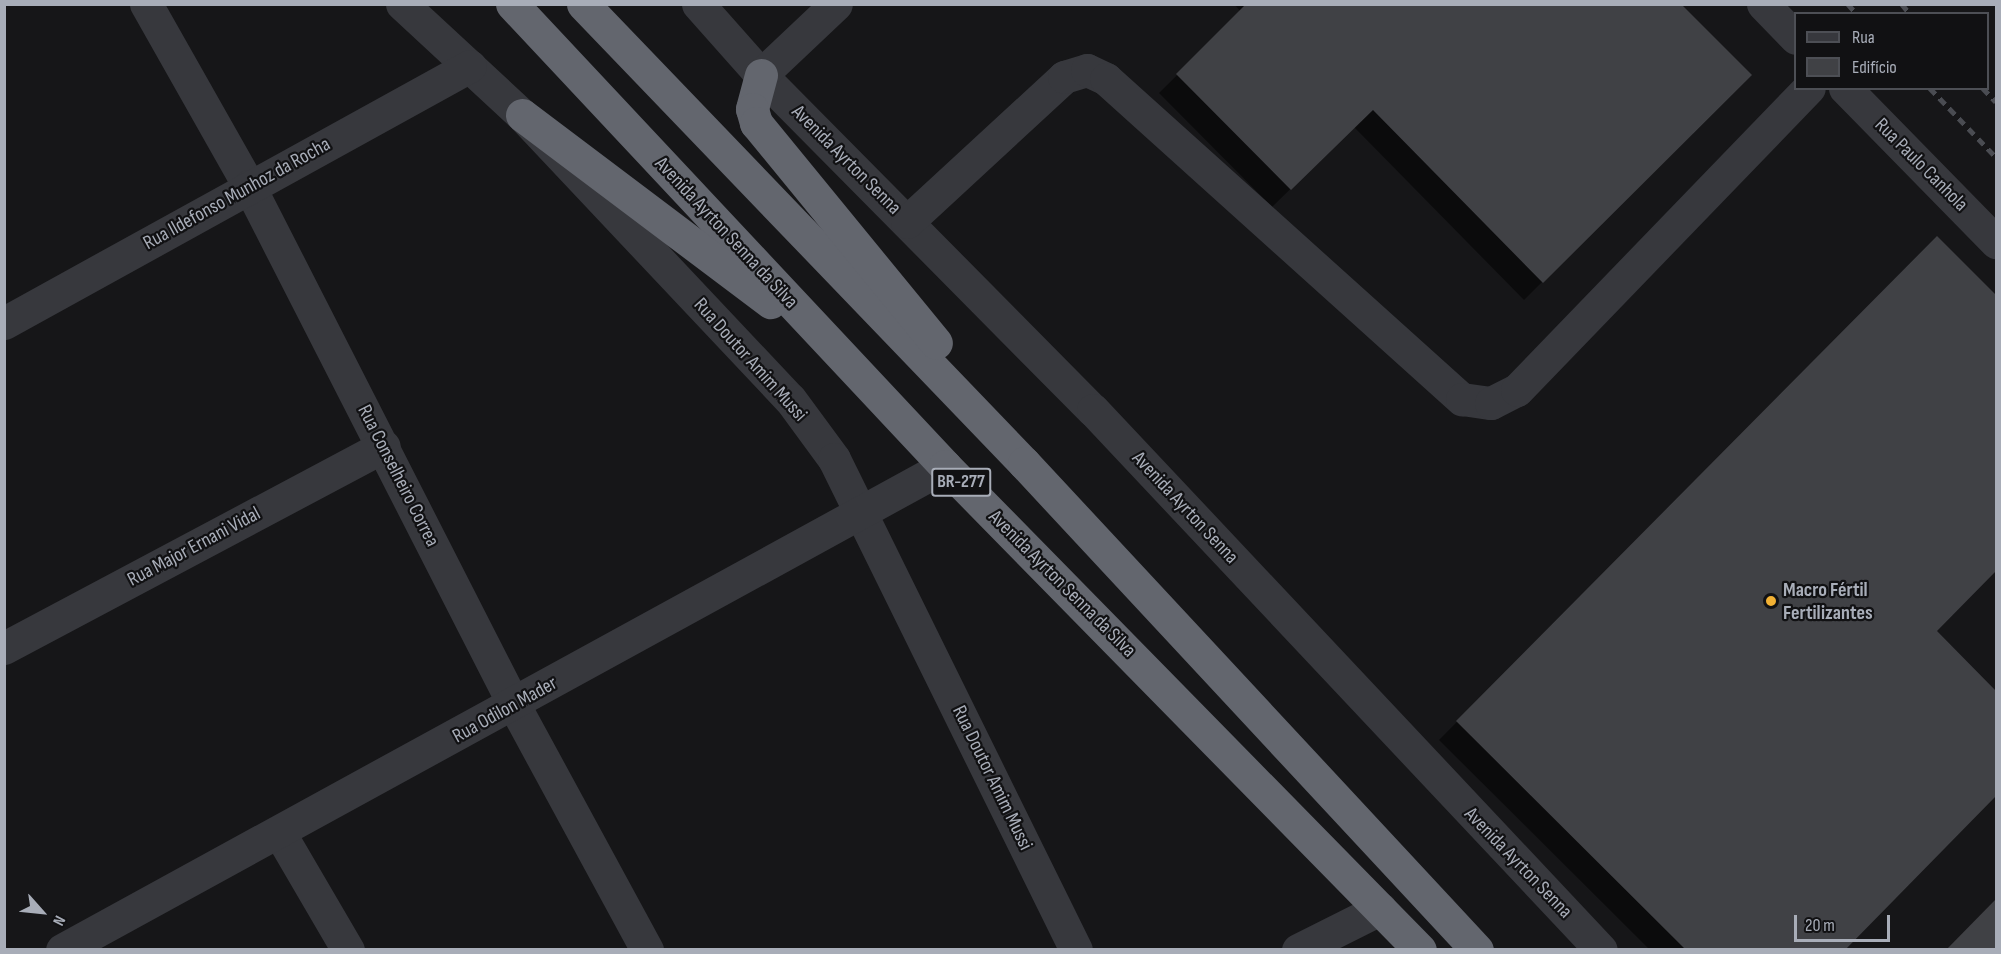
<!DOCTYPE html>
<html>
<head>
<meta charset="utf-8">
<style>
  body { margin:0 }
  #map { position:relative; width:2001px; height:954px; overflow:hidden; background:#161618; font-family:"Sofia Sans Condensed",sans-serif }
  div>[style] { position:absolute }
  .shadow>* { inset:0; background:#0007 }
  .building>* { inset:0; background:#404145 }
  .minor>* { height:33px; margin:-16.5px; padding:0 16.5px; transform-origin:16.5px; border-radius:16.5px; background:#37383d }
  .highway>* { height:33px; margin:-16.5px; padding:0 16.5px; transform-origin:16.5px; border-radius:16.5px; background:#63666e }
  .rail>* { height:4.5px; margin-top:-2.25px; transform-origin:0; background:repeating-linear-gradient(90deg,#4a4c52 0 8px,transparent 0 14px) }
  .dots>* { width:16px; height:16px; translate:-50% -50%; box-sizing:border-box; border:3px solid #111113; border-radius:50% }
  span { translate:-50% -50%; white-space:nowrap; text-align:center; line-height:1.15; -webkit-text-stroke:4.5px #111113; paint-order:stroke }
  .shield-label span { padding:2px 4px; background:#111113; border:2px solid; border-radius:4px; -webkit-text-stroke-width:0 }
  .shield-label { font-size:18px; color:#a8adb8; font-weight:700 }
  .street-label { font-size:20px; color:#a8adb8 }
  .poi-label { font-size:20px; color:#a8adb8; font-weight:700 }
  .left { translate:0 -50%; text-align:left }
  .frame { position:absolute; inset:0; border:6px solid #a8adb8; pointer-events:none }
  .legend { position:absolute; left:1794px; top:12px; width:195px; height:78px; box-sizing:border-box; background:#111113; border:2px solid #4d4f55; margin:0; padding:8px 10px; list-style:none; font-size:18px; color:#a8adb8 }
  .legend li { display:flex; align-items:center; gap:12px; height:30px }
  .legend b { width:30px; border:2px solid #4d4f55 }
  .north { position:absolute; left:12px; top:882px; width:60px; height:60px; -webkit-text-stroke:4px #111113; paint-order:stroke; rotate:117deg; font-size:16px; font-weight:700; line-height:24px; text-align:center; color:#a8adb8 }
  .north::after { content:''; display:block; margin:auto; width:21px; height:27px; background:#a8adb8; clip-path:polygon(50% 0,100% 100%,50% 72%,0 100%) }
  .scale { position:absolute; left:1794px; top:915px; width:96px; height:27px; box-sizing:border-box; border:3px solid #a8adb8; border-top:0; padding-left:8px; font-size:18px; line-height:21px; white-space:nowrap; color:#a8adb8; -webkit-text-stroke:4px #111113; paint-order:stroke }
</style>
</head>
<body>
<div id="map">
  <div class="shadow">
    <i style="clip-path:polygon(1234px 4px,1679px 4px,1750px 75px,1524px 300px,1354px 127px,1272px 207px,1159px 93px,1241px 12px)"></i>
    <i style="clip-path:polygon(1937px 238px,1996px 297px,1996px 569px,1935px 631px,1996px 693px,1996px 794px,1842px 950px,1650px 950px,1439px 740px)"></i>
    <i style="clip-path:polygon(1996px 902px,1996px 950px,1948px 950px)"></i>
  </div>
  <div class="building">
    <i style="clip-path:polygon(1246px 4px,1681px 4px,1752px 75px,1543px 283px,1373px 110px,1291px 190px,1176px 74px)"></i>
    <i style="clip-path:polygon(1937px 236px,1996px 295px,1996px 571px,1937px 631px,1996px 691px,1996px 796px,1845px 950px,1686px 950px,1456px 721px)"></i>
    <i style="clip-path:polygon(1996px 899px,1996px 950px,1946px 950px)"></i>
  </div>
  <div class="minor">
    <i style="left:146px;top:4px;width:209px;rotate:60.5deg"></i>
    <i style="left:249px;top:186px;width:583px;rotate:62.95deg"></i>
    <i style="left:514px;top:705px;width:279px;rotate:61.5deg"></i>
    <i style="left:402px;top:4px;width:163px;rotate:42.8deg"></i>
    <i style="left:522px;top:115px;width:390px;rotate:46.7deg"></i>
    <i style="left:790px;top:399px;width:74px;rotate:53.7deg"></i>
    <i style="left:834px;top:459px;width:547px;rotate:63.76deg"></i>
    <i style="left:698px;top:4px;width:95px;rotate:48.4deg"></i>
    <i style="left:761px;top:75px;width:472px;rotate:45.3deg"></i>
    <i style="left:1093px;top:410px;width:741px;rotate:46.75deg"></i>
    <i style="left:1763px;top:4px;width:47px;rotate:45.9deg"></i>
    <i style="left:761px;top:75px;width:103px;rotate:-43.4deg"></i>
    <i style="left:1845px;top:88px;width:216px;rotate:45.6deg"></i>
    <i style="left:907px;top:222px;width:214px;rotate:-42.7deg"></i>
    <i style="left:1064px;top:77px;width:24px;rotate:-17deg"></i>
    <i style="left:1087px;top:70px;width:21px;rotate:25deg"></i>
    <i style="left:1106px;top:79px;width:479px;rotate:42deg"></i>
    <i style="left:1462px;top:399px;width:29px;rotate:8deg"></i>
    <i style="left:1491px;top:403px;width:29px;rotate:-27deg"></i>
    <i style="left:1517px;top:390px;width:420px;rotate:-46deg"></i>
    <i style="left:4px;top:323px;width:532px;rotate:-28.88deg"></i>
    <i style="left:4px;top:648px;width:430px;rotate:-28deg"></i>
    <i style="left:279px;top:832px;width:137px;rotate:59.7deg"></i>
    <i style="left:62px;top:950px;width:1007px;rotate:-28.73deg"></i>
    <i style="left:1298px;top:950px;width:92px;rotate:-26.6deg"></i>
  </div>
  <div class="highway">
    <i style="left:512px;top:4px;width:633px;rotate:46.86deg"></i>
    <i style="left:945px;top:466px;width:678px;rotate:45.54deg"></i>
    <i style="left:583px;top:4px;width:637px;rotate:46.15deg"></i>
    <i style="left:1024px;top:463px;width:665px;rotate:47.07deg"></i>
    <i style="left:761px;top:75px;width:35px;rotate:105deg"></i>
    <i style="left:752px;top:109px;width:15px;rotate:74deg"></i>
    <i style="left:756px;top:123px;width:284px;rotate:50.7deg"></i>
    <i style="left:522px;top:115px;width:311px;rotate:37deg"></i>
  </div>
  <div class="rail">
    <i style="left:1848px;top:4px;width:13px;rotate:48deg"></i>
    <i style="left:1902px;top:4px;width:13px;rotate:51deg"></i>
    <i style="left:1930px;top:88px;width:95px;rotate:46.3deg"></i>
    <i style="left:1983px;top:88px;width:19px;rotate:47deg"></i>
  </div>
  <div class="dots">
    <i style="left:1771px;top:601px;background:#f2b134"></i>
  </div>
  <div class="shield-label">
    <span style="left:961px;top:482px">BR-277</span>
  </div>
  <div class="street-label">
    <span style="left:846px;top:160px;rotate:45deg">Avenida Ayrton Senna</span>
    <span style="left:1921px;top:165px;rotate:45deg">Rua Paulo Canhola</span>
    <span style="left:237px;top:194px;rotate:-29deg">Rua Ildefonso Munhoz da Rocha</span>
    <span style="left:726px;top:233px;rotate:47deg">Avenida Ayrton Senna da Silva</span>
    <span style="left:750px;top:360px;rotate:48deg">Rua Doutor Amim Mussi</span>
    <span style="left:398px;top:476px;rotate:63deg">Rua Conselheiro Correa</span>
    <span style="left:1185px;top:508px;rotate:47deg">Avenida Ayrton Senna</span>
    <span style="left:194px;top:547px;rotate:-28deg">Rua Major Ernani Vidal</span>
    <span style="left:1062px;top:584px;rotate:45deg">Avenida Ayrton Senna da Silva</span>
    <span style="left:505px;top:710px;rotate:-29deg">Rua Odilon Mader</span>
    <span style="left:992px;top:778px;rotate:64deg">Rua Doutor Amim Mussi</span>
    <span style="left:1518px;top:863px;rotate:46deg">Avenida Ayrton Senna</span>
  </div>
  <div class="poi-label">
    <span class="left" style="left:1783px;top:602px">Macro Fértil<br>Fertilizantes</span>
  </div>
  <div class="frame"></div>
  <ul class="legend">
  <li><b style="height:8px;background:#37383d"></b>Rua</li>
  <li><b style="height:16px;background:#404145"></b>Edifício</li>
  </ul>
  <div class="north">N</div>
  <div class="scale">20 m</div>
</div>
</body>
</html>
